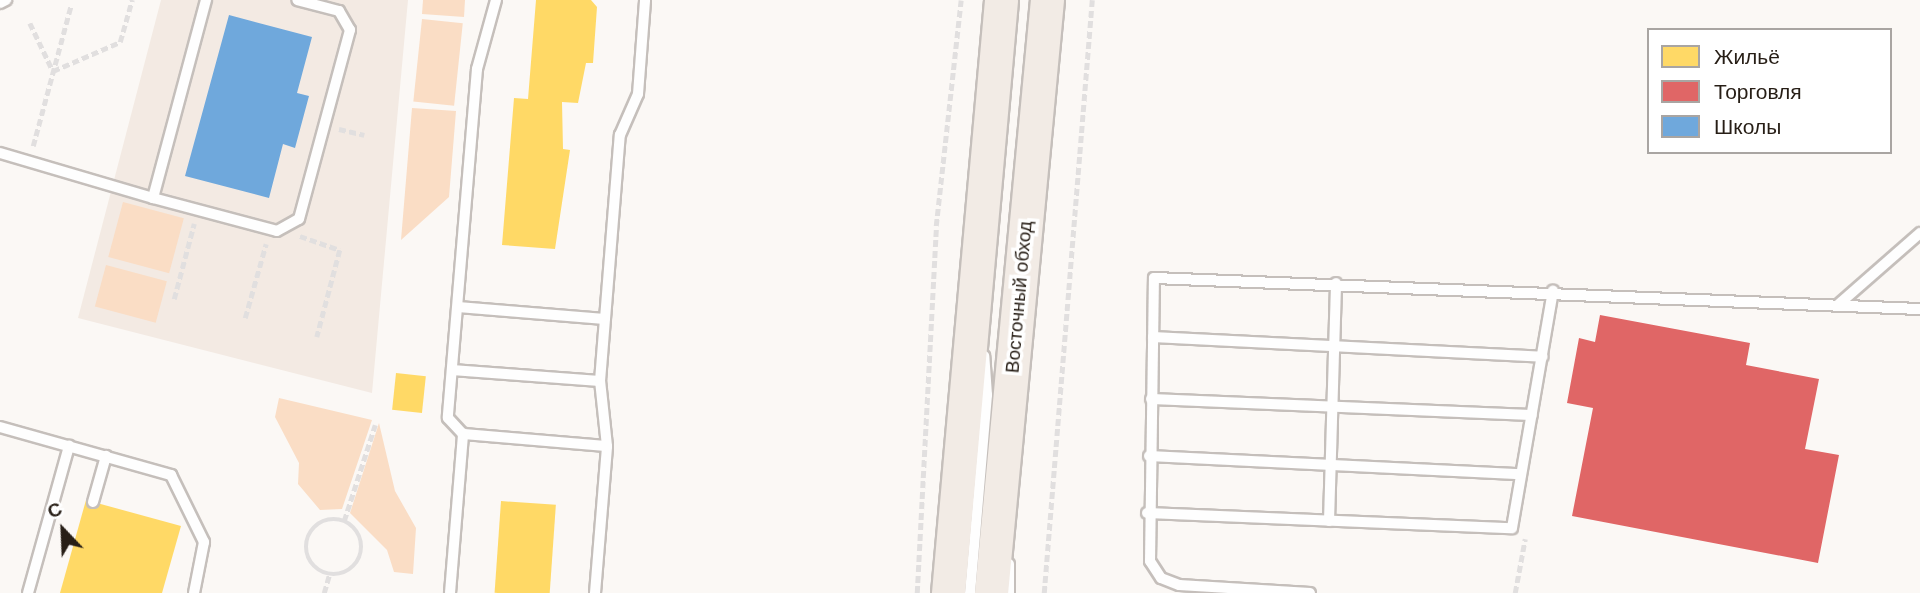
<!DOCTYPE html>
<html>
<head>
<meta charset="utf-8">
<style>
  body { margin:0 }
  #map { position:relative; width:1920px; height:593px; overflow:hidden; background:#fbf8f5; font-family:Helvetica,sans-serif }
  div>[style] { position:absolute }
  .built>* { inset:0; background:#f3eae3 }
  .green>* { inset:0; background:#faddc5; transform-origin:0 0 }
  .homes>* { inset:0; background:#ffd966; transform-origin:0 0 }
  .shops>* { inset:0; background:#e06666 }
  .schools>* { inset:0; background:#6fa8dc }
  .path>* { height:4.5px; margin-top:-2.25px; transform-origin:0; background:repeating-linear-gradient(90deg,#e1dfdf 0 7px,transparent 0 10.5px) }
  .path>.ring { margin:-2.25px; padding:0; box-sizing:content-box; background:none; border:4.5px solid #e1dfdf; border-radius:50% }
  .roads { filter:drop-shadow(2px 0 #c5bfbb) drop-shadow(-2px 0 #c5bfbb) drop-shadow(0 2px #c5bfbb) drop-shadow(0 -2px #c5bfbb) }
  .lane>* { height:10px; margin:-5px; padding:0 5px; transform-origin:5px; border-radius:5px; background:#fefefe }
  .primary>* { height:33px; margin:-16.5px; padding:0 16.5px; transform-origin:16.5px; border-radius:16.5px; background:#f2ebe5 }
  span { translate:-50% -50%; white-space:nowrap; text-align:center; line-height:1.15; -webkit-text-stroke:7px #fff; paint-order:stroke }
  .street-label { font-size:19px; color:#271e16 }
  .legend { position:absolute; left:1647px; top:28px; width:245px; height:126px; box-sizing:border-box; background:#fff; border:2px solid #a9a5a2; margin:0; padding:9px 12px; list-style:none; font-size:21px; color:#271e16 }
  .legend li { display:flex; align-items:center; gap:14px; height:35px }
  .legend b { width:35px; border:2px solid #a9a5a2 }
  .north { position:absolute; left:28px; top:495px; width:70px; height:70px; -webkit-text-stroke:5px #fff; paint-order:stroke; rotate:337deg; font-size:19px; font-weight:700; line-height:28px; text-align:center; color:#271e16 }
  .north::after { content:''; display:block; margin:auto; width:24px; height:32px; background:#271e16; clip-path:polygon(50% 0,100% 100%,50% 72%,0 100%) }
</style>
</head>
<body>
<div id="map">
  <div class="built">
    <i style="clip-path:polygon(161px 0,408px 0,372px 393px,78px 318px)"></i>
  </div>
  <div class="green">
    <i style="clip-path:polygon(423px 0,465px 0,464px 17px,422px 14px)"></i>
    <i style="left:422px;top:19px;width:41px;height:83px;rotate:6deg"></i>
    <i style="clip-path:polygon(412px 108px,456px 111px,449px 197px,401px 240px)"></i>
    <i style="left:123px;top:202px;width:63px;height:57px;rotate:15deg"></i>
    <i style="left:106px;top:265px;width:63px;height:43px;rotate:15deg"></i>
    <i style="clip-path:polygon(279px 398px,372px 420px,342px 509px,320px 510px,298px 484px,299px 463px,275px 417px)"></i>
    <i style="clip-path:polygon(379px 423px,395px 491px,416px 528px,413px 574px,394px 572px,387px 550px,350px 513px)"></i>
  </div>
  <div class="homes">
    <i style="clip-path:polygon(536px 0,591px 0,597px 7px,593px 63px,586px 63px,578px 103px,562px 102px,563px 149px,570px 150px,555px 249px,502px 245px,514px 98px,528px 99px)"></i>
    <i style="left:396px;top:373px;width:30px;height:37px;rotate:6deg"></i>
    <i style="clip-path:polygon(86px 500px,181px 526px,162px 593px,60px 593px)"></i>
    <i style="left:501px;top:501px;width:55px;height:92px;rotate:4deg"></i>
  </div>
  <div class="shops">
    <i style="clip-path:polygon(1600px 315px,1750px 343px,1746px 365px,1819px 379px,1805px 449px,1839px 455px,1818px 563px,1572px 516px,1593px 408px,1567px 403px,1579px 338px,1595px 342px)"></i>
  </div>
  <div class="schools">
    <i style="clip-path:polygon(229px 15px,312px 37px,297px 93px,309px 96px,295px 148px,283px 144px,269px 198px,185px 176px)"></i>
  </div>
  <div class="path">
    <i style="left:30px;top:23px;width:53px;rotate:64.4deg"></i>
    <i style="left:53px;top:71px;width:73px;rotate:-23.4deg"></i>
    <i style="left:120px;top:42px;width:44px;rotate:-74.1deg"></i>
    <i style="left:339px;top:129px;width:26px;rotate:13deg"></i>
    <i style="left:33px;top:146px;width:146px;rotate:-74.9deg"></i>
    <i style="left:300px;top:236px;width:42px;rotate:19.3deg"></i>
    <i style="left:340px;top:250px;width:90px;rotate:104.8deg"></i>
    <i style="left:174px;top:299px;width:78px;rotate:-75.1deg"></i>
    <i style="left:245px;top:318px;width:77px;rotate:-74.2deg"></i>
    <i class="ring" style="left:306px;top:519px;width:51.5px;height:51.5px"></i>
    <i style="left:344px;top:521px;width:101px;rotate:-72.1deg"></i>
    <i style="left:324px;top:593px;width:19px;rotate:-74deg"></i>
    <i style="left:917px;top:593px;width:367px;rotate:-87deg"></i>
    <i style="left:936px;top:226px;width:227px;rotate:-83.7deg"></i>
    <i style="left:1044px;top:593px;width:595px;rotate:-85.37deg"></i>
    <i style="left:1515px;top:593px;width:55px;rotate:-79.5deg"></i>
  </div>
  <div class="roads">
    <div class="lane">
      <i style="left:206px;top:0;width:205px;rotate:105deg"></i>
      <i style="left:153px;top:198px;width:128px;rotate:14.9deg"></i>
      <i style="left:277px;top:231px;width:25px;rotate:-29deg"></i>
      <i style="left:299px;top:219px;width:196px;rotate:-74.9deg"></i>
      <i style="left:350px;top:30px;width:22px;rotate:-120deg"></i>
      <i style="left:339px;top:11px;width:43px;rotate:-165.3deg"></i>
      <i style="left:496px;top:0;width:72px;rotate:105.4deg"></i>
      <i style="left:477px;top:69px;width:350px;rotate:94.8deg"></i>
      <i style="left:448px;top:418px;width:22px;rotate:47deg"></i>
      <i style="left:463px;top:434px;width:144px;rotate:4.8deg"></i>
      <i style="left:0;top:3px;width:7px;rotate:-27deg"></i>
      <i style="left:0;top:153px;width:159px;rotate:16.4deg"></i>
      <i style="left:1839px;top:304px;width:108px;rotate:-41.2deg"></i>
      <i style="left:458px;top:307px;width:147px;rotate:4.7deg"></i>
      <i style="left:1153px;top:337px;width:390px;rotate:2.9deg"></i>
      <i style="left:452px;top:370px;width:148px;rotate:4.3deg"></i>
      <i style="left:1151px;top:399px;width:381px;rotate:2.4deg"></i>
      <i style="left:0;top:427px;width:178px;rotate:15.7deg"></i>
      <i style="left:171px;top:475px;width:75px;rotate:63.8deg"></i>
      <i style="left:204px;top:542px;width:52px;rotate:101.1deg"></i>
      <i style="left:1149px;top:456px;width:372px;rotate:2.8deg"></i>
      <i style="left:93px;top:502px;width:48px;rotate:-74.2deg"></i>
      <i style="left:1147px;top:513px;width:365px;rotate:2.4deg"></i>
      <i style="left:1512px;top:528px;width:241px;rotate:-80.2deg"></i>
      <i style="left:1329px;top:521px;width:238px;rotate:-88.3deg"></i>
      <i style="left:1009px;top:564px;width:29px;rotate:90deg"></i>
      <i style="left:28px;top:593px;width:153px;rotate:-74.4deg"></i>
      <i style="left:450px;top:593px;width:160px;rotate:-85.3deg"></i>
      <i style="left:595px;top:593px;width:147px;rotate:-85.3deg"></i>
      <i style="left:607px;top:446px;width:65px;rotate:-96.1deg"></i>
      <i style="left:600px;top:381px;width:247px;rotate:-85.4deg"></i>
      <i style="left:620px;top:135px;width:45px;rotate:-66.3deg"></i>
      <i style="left:638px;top:94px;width:94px;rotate:-85.7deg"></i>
      <i style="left:970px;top:593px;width:199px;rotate:-85.1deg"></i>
      <i style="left:987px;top:395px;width:39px;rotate:-94deg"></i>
      <i style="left:1310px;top:593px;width:131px;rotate:-176.5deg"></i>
      <i style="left:1179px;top:585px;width:19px;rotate:-159deg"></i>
      <i style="left:1161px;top:578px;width:20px;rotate:-123deg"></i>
      <i style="left:1150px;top:561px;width:283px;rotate:-89.2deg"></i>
      <i style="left:1154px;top:278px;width:767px;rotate:2.32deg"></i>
    </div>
    <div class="primary">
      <i style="left:948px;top:593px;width:595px;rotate:-84.89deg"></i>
      <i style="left:991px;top:593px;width:596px;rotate:-84.61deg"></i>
    </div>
  </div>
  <div class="street-label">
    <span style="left:1019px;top:297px;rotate:-85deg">Восточный обход</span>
  </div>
  <ul class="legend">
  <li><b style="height:19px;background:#ffd966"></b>Жильё</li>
  <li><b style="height:19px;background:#e06666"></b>Торговля</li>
  <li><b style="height:19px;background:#6fa8dc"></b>Школы</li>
  </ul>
  <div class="north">С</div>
</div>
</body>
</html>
